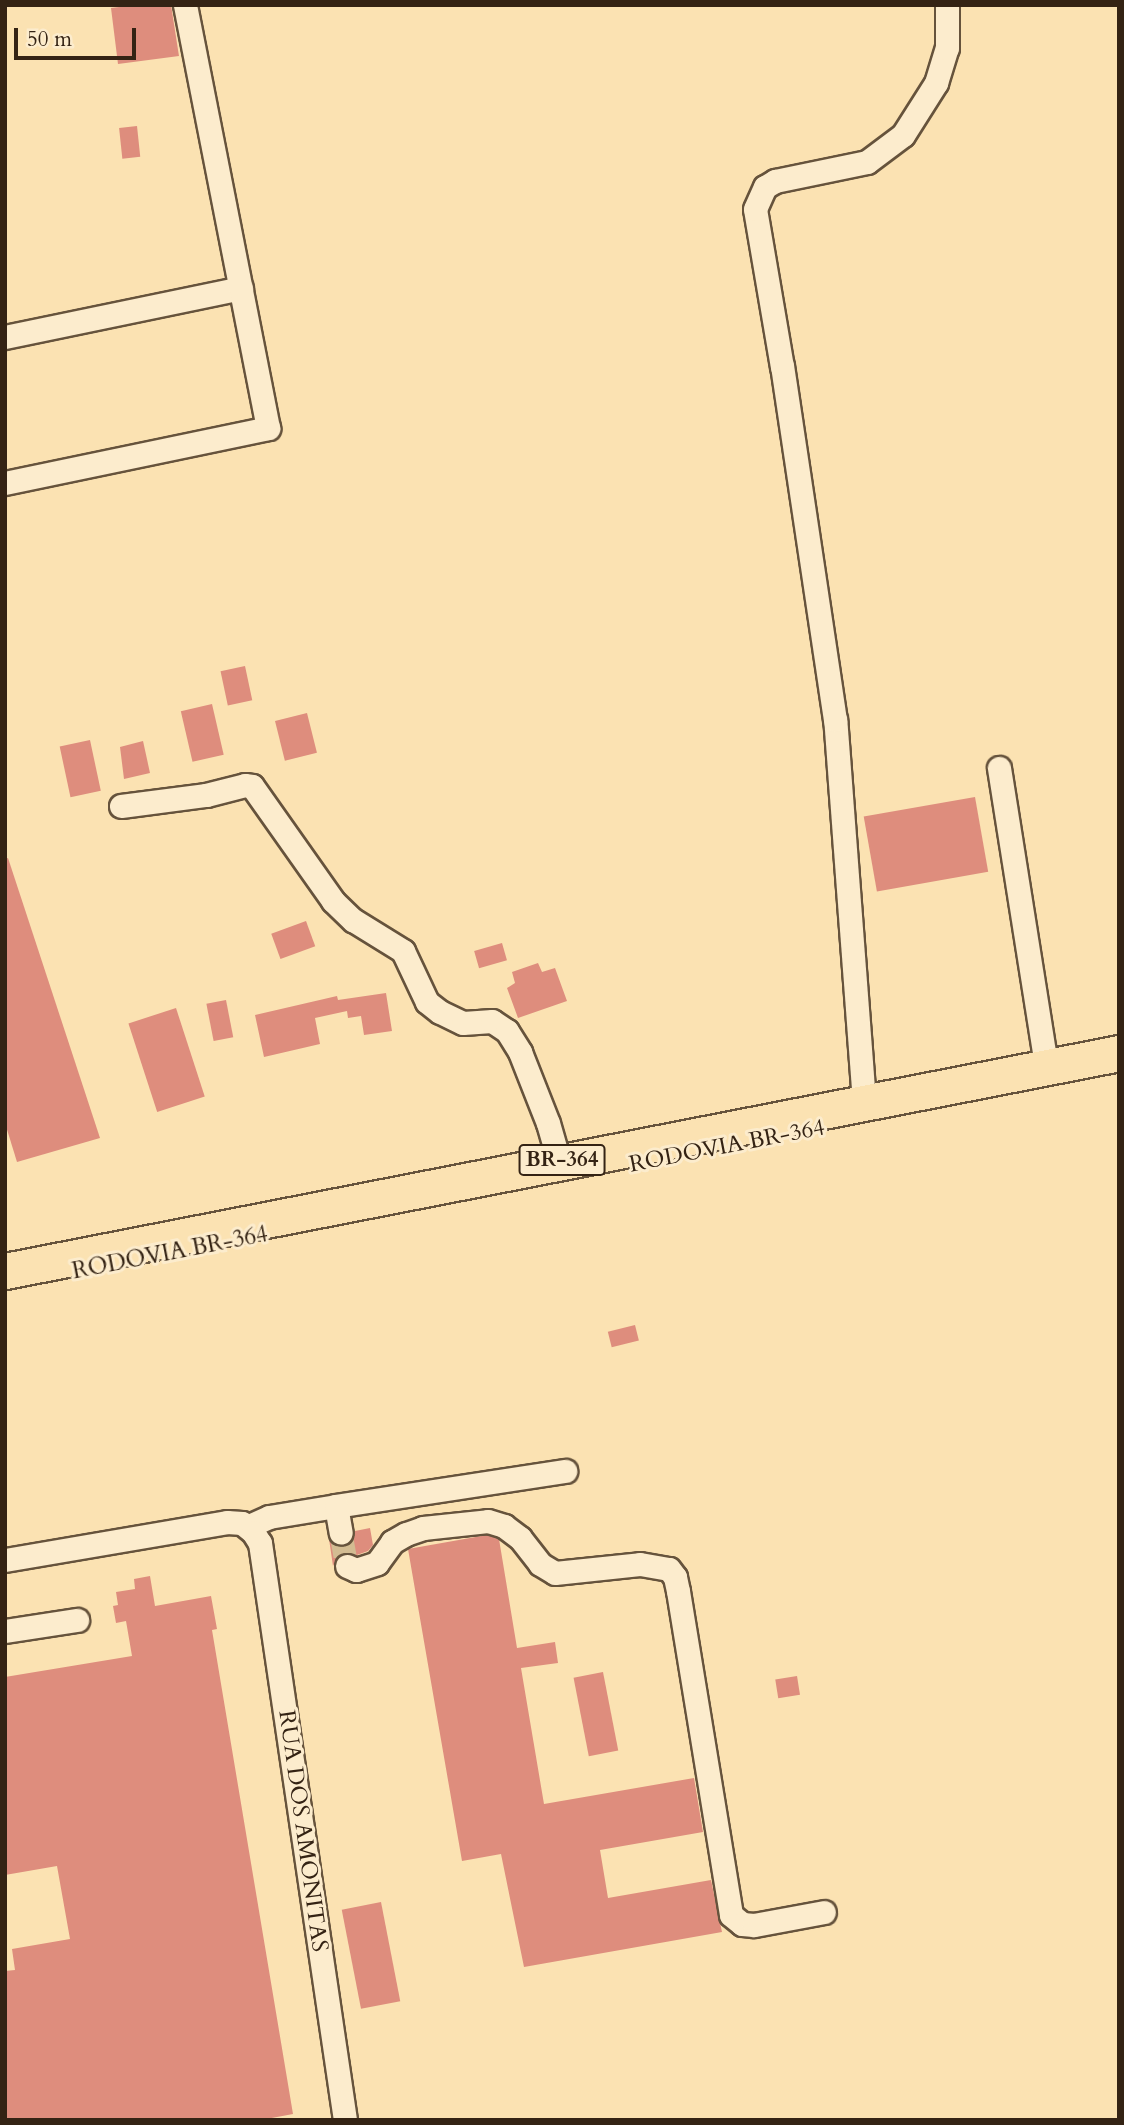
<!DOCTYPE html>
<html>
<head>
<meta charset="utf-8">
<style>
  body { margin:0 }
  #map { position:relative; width:1124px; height:2125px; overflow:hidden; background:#fbe2b2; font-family:Cardo,serif }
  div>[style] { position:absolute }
  .building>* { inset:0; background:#de8d7d; transform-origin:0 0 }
  .minor-tunnel>* { height:23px; margin-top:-11.5px; transform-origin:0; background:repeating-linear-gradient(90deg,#d3bc92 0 23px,transparent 0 34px) }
  .roads { filter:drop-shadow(2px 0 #66533c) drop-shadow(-2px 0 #66533c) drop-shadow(0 2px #66533c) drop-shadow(0 -2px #66533c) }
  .minor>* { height:23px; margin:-11.5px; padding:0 11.5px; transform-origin:11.5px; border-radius:11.5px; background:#fceccd }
  .highway>* { height:35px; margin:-17.5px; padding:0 17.5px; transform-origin:17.5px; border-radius:17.5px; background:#fbe2b2 }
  span { translate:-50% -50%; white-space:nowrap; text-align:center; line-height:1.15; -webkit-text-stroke:6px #fceccd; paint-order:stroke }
  .shield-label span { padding:2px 5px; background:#fceccd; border:2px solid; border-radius:5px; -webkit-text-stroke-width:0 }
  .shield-label { font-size:21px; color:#342314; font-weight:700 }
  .street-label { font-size:23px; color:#342314 }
  .frame { position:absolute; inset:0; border:7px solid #342314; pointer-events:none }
  .scale { position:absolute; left:14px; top:28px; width:122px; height:32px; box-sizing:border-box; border:4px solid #342314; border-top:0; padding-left:9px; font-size:21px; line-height:24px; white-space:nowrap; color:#342314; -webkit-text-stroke:5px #fceccd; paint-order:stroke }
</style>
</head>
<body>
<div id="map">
  <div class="building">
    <i style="clip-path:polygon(135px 5px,171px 5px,179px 56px,118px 64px,111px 8px)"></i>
    <i style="left:137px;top:126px;width:31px;height:18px;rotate:84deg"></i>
    <i style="left:245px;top:666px;width:35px;height:25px;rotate:78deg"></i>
    <i style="left:212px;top:704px;width:52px;height:32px;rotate:77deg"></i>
    <i style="left:307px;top:713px;width:41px;height:33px;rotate:76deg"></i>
    <i style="left:90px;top:740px;width:52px;height:31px;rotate:78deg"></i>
    <i style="clip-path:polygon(143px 741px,150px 773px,124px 779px,120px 747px)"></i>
    <i style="left:975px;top:797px;width:76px;height:113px;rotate:80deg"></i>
    <i style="clip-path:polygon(8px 858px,100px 1138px,17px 1162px,5px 1123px,5px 859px)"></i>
    <i style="left:306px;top:921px;width:27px;height:37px;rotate:70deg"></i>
    <i style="left:502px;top:943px;width:18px;height:29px;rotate:74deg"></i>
    <i style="clip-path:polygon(538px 963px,542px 972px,555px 968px,567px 1001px,518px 1018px,507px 988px,515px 983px,512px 972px)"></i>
    <i style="clip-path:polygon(386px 993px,392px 1031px,364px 1035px,361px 1016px,348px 1018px,347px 1011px,315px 1018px,320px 1044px,264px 1057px,255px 1015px,337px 996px,338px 1000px)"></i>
    <i style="left:226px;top:1000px;width:38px;height:20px;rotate:79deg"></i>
    <i style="left:176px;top:1008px;width:93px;height:50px;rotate:72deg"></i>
    <i style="left:635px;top:1325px;width:16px;height:28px;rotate:76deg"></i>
    <i style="clip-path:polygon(370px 1528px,373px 1545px,368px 1551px,357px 1555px,346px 1552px,339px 1554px,333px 1566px,329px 1539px,336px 1546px,344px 1547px,354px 1538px,355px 1531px)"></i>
    <i style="clip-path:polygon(487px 1535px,499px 1539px,517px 1648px,555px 1642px,558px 1663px,521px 1668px,544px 1804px,694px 1778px,703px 1832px,600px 1850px,608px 1898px,711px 1880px,722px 1932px,524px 1967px,501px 1854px,462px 1861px,408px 1549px)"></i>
    <i style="clip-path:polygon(150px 1576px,155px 1606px,211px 1596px,217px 1629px,212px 1630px,293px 2114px,261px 2120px,5px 2120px,5px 1971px,15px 1970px,12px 1949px,70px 1939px,57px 1866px,5px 1875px,5px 1677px,132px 1656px,126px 1621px,116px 1623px,113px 1606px,118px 1605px,116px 1592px,135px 1589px,134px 1579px)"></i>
    <i style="left:603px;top:1672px;width:80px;height:30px;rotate:79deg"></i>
    <i style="left:797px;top:1676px;width:19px;height:22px;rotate:81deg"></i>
    <i style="left:381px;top:1902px;width:101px;height:40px;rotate:79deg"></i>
  </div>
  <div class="minor-tunnel">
    <i style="left:341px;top:1533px;width:34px;rotate:80deg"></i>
  </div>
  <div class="roads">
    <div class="minor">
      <i style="left:5px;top:337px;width:241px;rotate:-11.7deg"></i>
      <i style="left:5px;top:483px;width:269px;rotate:-11.8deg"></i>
      <i style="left:268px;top:428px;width:431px;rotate:-101.1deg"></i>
      <i style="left:999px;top:768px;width:302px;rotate:81deg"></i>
      <i style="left:121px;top:806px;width:86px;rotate:-7.4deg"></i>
      <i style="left:206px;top:795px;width:40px;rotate:-14.4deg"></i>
      <i style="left:245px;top:785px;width:7px;rotate:8deg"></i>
      <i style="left:252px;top:786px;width:141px;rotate:54.8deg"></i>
      <i style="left:333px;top:901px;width:28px;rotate:44deg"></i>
      <i style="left:353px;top:920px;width:59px;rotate:31.8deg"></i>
      <i style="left:403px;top:951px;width:56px;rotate:64.8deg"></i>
      <i style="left:427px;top:1002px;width:16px;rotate:38deg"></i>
      <i style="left:440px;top:1012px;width:25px;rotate:26deg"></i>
      <i style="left:463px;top:1023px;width:29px;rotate:-4deg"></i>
      <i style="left:492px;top:1021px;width:18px;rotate:34deg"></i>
      <i style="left:507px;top:1031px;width:25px;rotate:58deg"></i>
      <i style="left:520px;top:1052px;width:76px;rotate:68.5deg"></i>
      <i style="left:548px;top:1123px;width:40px;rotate:74deg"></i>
      <i style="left:864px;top:1102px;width:383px;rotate:-94.3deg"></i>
      <i style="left:835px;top:720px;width:357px;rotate:-98.5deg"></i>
      <i style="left:782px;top:367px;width:160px;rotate:-99.7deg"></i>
      <i style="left:755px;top:209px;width:24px;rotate:-66deg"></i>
      <i style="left:765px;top:187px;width:12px;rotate:-31deg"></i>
      <i style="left:775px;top:181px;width:94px;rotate:-11.7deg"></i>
      <i style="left:867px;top:162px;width:45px;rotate:-36.9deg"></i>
      <i style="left:903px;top:135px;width:62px;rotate:-57.6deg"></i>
      <i style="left:936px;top:83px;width:37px;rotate:-73deg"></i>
      <i style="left:947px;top:48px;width:43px;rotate:-90deg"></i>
      <i style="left:336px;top:1506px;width:232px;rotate:-8.7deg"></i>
      <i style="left:249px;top:1526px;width:22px;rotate:-24deg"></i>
      <i style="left:269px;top:1517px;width:68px;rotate:-9.3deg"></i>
      <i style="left:336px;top:1506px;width:27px;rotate:80deg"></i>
      <i style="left:5px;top:1560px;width:225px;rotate:-9.7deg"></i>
      <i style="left:227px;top:1522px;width:15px;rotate:4deg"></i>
      <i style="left:242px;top:1523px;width:14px;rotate:39deg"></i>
      <i style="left:253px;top:1532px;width:13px;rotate:58deg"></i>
      <i style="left:260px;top:1543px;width:583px;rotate:81.62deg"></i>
      <i style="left:347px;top:1566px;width:10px;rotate:24deg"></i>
      <i style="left:356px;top:1570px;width:22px;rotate:-18deg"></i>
      <i style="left:377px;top:1563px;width:26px;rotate:-54deg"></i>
      <i style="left:392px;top:1542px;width:16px;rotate:-30deg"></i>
      <i style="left:406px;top:1534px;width:18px;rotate:-19deg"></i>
      <i style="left:423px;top:1528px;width:65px;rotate:-6.1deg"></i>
      <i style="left:488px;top:1521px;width:17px;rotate:17deg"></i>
      <i style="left:504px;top:1526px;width:20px;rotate:37deg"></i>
      <i style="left:520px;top:1538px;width:33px;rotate:52deg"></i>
      <i style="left:540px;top:1564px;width:17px;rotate:31deg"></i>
      <i style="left:555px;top:1573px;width:85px;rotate:-6deg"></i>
      <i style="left:640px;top:1564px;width:29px;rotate:10deg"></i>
      <i style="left:669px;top:1569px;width:10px;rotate:53deg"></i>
      <i style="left:675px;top:1577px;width:14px;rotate:78deg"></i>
      <i style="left:678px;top:1591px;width:328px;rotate:80.7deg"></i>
      <i style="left:731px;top:1915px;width:14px;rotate:39deg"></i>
      <i style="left:742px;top:1924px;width:12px;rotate:5deg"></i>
      <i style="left:754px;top:1925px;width:71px;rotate:-10.5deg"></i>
      <i style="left:5px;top:1631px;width:73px;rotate:-8.7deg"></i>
    </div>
    <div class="highway">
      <i style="left:5px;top:1271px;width:1135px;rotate:-11.07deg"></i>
    </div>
  </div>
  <div class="shield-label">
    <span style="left:562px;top:1160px">BR-364</span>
  </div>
  <div class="street-label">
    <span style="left:727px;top:1146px;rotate:-11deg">RODOVIA BR-364</span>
    <span style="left:170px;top:1253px;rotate:-11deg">RODOVIA BR-364</span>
    <span style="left:303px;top:1831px;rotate:82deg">RUA DOS AMONITAS</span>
  </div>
  <div class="frame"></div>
  <div class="scale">50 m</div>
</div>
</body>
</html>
